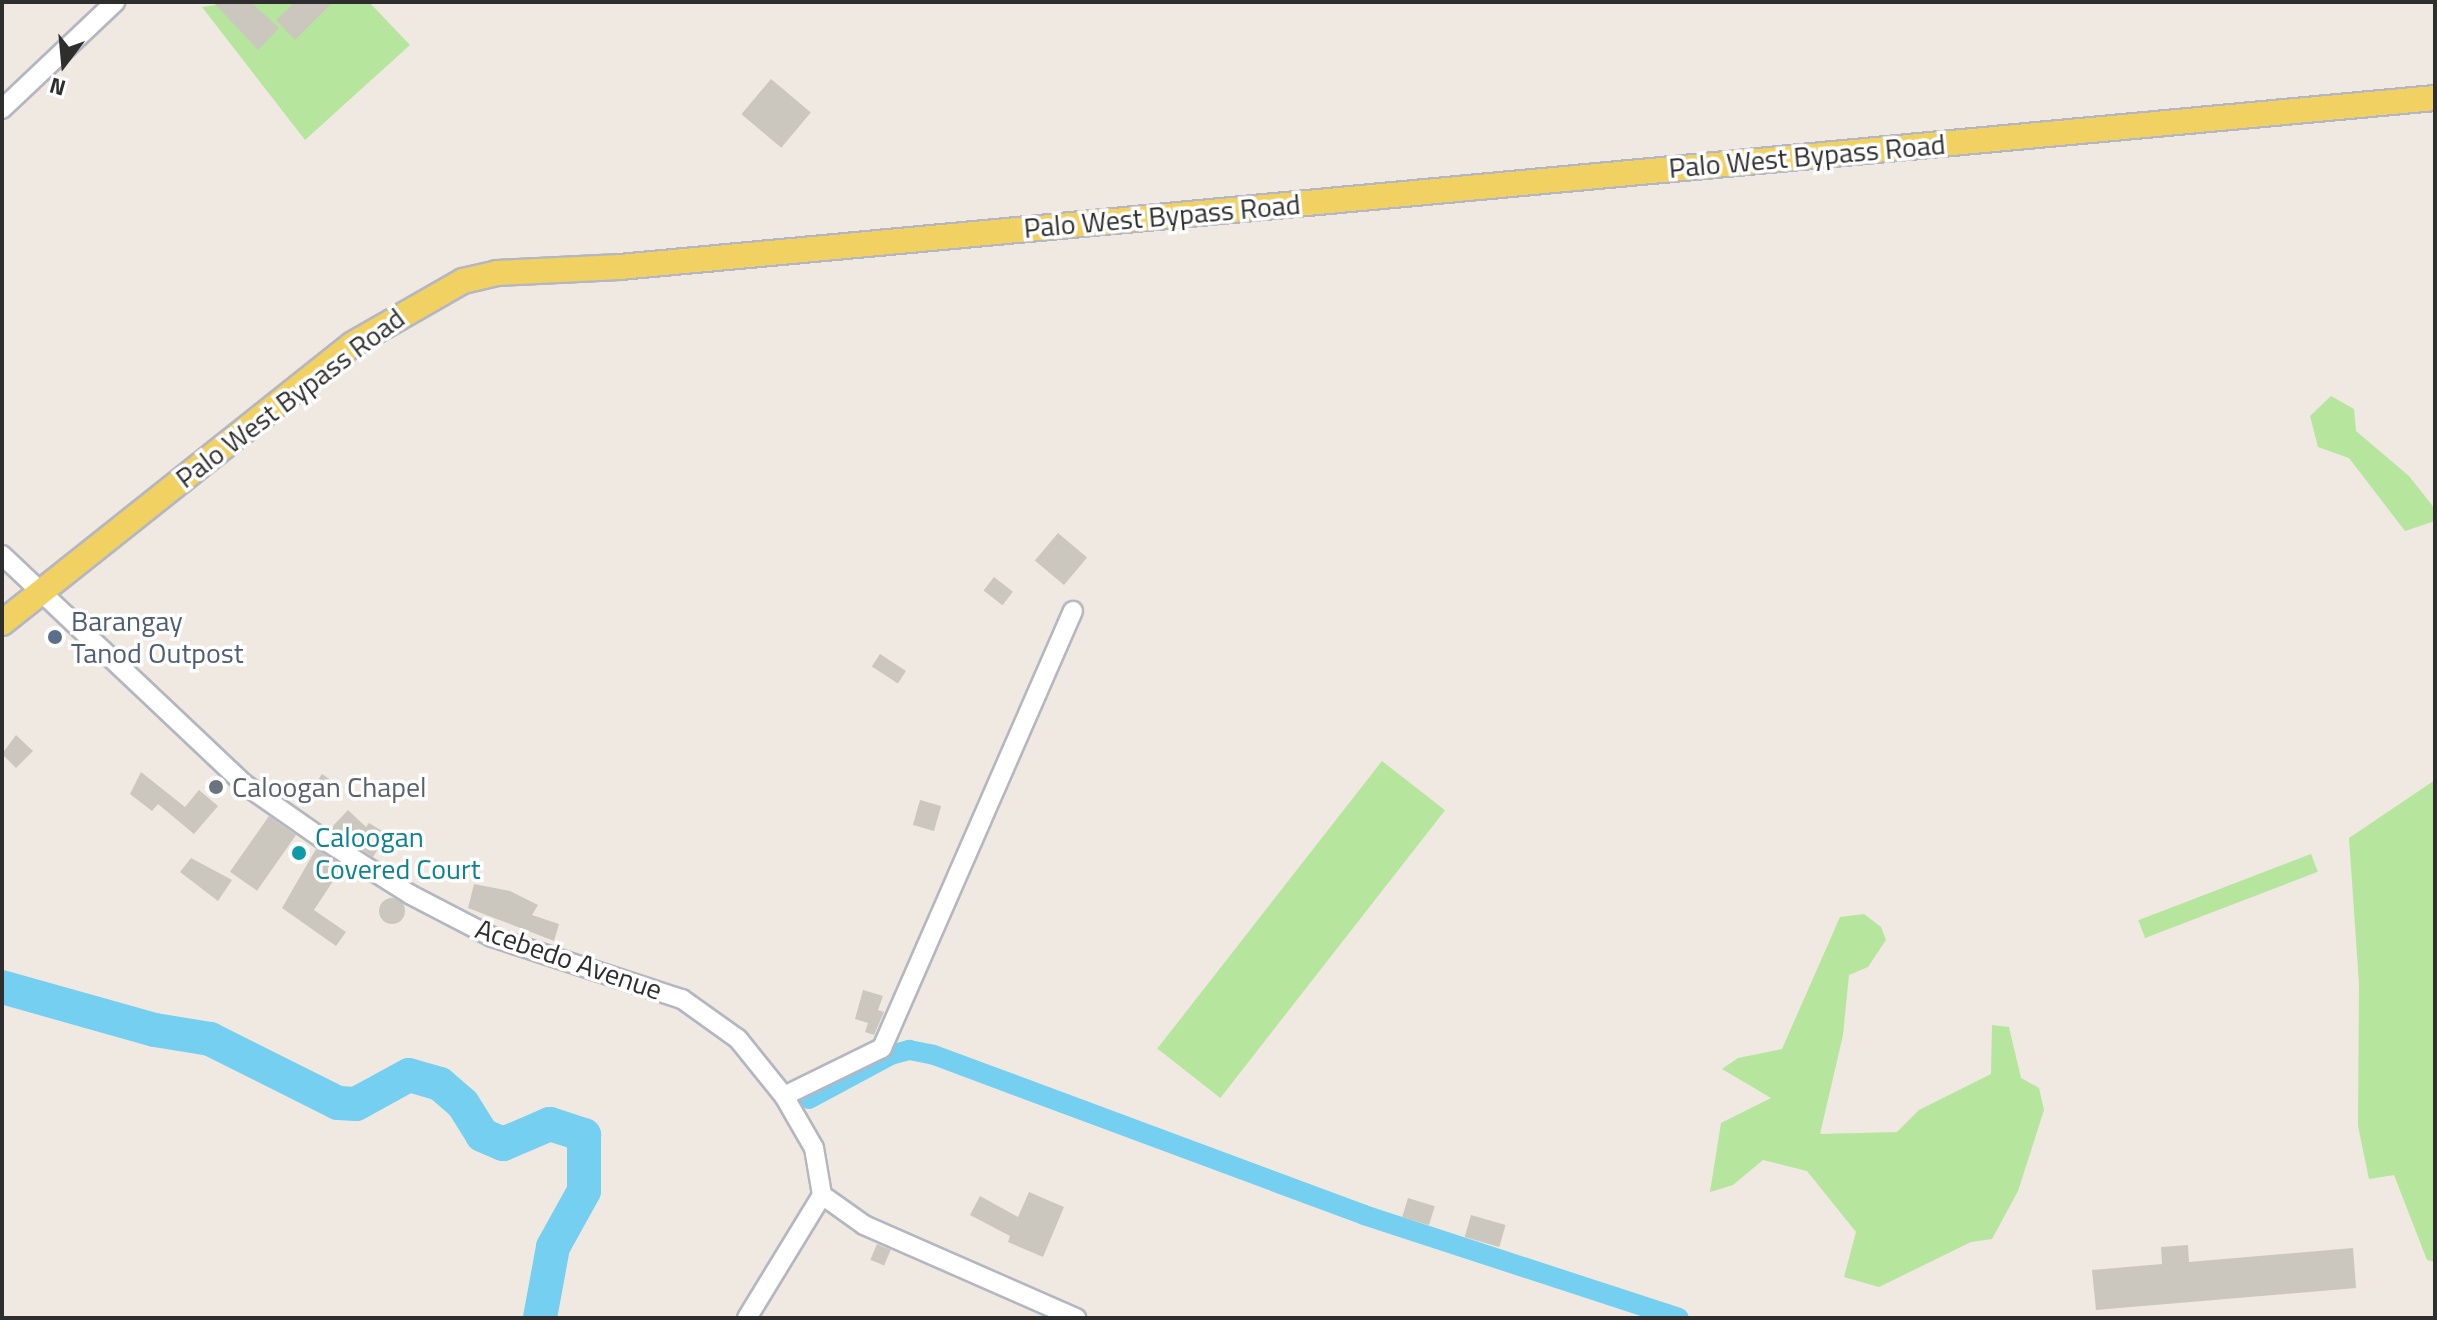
<!DOCTYPE html>
<html>
<head>
<meta charset="utf-8">
<style>
  body { margin:0 }
  #map { position:relative; width:2437px; height:1320px; overflow:hidden; background:#efe9e1; font-family:"Titillium Web",sans-serif }
  div>[style] { position:absolute }
  .green>* { inset:0; background:#b6e59e; transform-origin:0 0 }
  .canal>* { height:20px; margin:-10px; padding:0 10px; transform-origin:10px; border-radius:10px; background:#75cff0 }
  .river>* { height:34px; margin:-17px; padding:0 17px; transform-origin:17px; border-radius:17px; background:#75cff0 }
  .building>* { inset:0; background:#cbc7bf; transform-origin:0 0 }
  .round { border-radius:50% }
  .roads { filter:drop-shadow(2px 0 #b4b7c1) drop-shadow(-2px 0 #b4b7c1) drop-shadow(0 2px #b4b7c1) drop-shadow(0 -2px #b4b7c1) }
  .minor>* { height:18px; margin:-9px; padding:0 9px; transform-origin:9px; border-radius:9px; background:#fff }
  .major>* { height:24px; margin:-12px; padding:0 12px; transform-origin:12px; border-radius:12px; background:#f2d163 }
  .dots>* { width:22px; height:22px; translate:-50% -50%; box-sizing:border-box; border:4px solid #fff; border-radius:50% }
  span { translate:-50% -50%; white-space:nowrap; text-align:center; line-height:1.15; -webkit-text-stroke:7px #fff; paint-order:stroke }
  .street-label { font-size:28px; color:#2e2e2e }
  .service-label { font-size:28px; color:#4e5e75 }
  .left { translate:0 -50%; text-align:left }
  .worship-label { font-size:28px; color:#5b616d }
  .culture-label { font-size:28px; color:#0d838f }
  .frame { position:absolute; inset:0; border:4px solid #2e2e2e; pointer-events:none }
  .north { position:absolute; left:24px; top:24px; width:80px; height:80px; -webkit-text-stroke:6px #fff; paint-order:stroke; rotate:196deg; font-size:22px; font-weight:700; line-height:32px; text-align:center; color:#2e2e2e }
  .north::after { content:''; display:block; margin:auto; width:28px; height:36px; background:#2e2e2e; clip-path:polygon(50% 0,100% 100%,50% 72%,0 100%) }
</style>
</head>
<body>
<div id="map">
  <div class="green">
    <i style="clip-path:polygon(236px 2px,369px 2px,410px 45px,305px 140px,202px 7px)"></i>
    <i style="clip-path:polygon(2331px 396px,2354px 409px,2356px 431px,2409px 476px,2435px 509px,2435px 521px,2405px 531px,2349px 458px,2318px 447px,2310px 416px)"></i>
    <i style="left:1382px;top:761px;width:80px;height:365px;rotate:38deg"></i>
    <i style="clip-path:polygon(2435px 780px,2435px 1262px,2427px 1260px,2394px 1175px,2369px 1179px,2358px 1126px,2359px 984px,2349px 838px)"></i>
    <i style="left:2311px;top:854px;width:19px;height:185px;rotate:69deg"></i>
    <i style="clip-path:polygon(1864px 914px,1881px 927px,1886px 940px,1868px 967px,1849px 975px,1843px 1035px,1820px 1134px,1897px 1132px,1919px 1110px,1991px 1074px,1992px 1025px,2009px 1027px,2021px 1078px,2039px 1088px,2044px 1110px,2018px 1191px,1992px 1239px,1971px 1242px,1879px 1287px,1844px 1277px,1856px 1232px,1807px 1171px,1763px 1160px,1733px 1185px,1710px 1192px,1721px 1123px,1771px 1098px,1722px 1069px,1738px 1058px,1782px 1049px,1840px 917px)"></i>
  </div>
  <div class="canal">
    <i style="left:809px;top:1099px;width:93px;rotate:-28.2deg"></i>
    <i style="left:891px;top:1055px;width:19px;rotate:-16deg"></i>
    <i style="left:909px;top:1050px;width:25px;rotate:11deg"></i>
    <i style="left:934px;top:1055px;width:459px;rotate:20.4deg"></i>
    <i style="left:1364px;top:1215px;width:331px;rotate:18.1deg"></i>
  </div>
  <div class="river">
    <i style="left:2px;top:987px;width:159px;rotate:15.7deg"></i>
    <i style="left:155px;top:1030px;width:56px;rotate:9.3deg"></i>
    <i style="left:210px;top:1039px;width:143px;rotate:26.6deg"></i>
    <i style="left:338px;top:1103px;width:18px;rotate:3deg"></i>
    <i style="left:356px;top:1104px;width:60px;rotate:-28.7deg"></i>
    <i style="left:409px;top:1075px;width:32px;rotate:16deg"></i>
    <i style="left:440px;top:1084px;width:30px;rotate:41deg"></i>
    <i style="left:463px;top:1104px;width:36px;rotate:58deg"></i>
    <i style="left:482px;top:1135px;width:23px;rotate:23deg"></i>
    <i style="left:503px;top:1144px;width:51px;rotate:-23.1deg"></i>
    <i style="left:550px;top:1124px;width:36px;rotate:18deg"></i>
    <i style="left:584px;top:1135px;width:56px;rotate:90deg"></i>
    <i style="left:584px;top:1191px;width:64px;rotate:119deg"></i>
    <i style="left:553px;top:1247px;width:72px;rotate:100.4deg"></i>
  </div>
  <div class="building">
    <i style="clip-path:polygon(213px 2px,251px 2px,279px 28px,258px 50px)"></i>
    <i style="clip-path:polygon(295px 2px,333px 2px,295px 40px,276px 20px)"></i>
    <i style="left:771px;top:79px;width:52px;height:46px;rotate:40deg"></i>
    <i style="left:1058px;top:533px;width:38px;height:36px;rotate:40deg"></i>
    <i style="left:994px;top:577px;width:24px;height:17px;rotate:38deg"></i>
    <i style="left:880px;top:654px;width:31px;height:15px;rotate:33deg"></i>
    <i style="clip-path:polygon(16px 735px,33px 751px,16px 768px,2px 754px)"></i>
    <i style="clip-path:polygon(141px 772px,185px 807px,199px 790px,218px 806px,194px 834px,158px 804px,152px 811px,130px 794px)"></i>
    <i style="left:322px;top:774px;width:22px;height:16px;rotate:34deg"></i>
    <i style="left:920px;top:800px;width:22px;height:26px;rotate:16deg"></i>
    <i style="clip-path:polygon(348px 810px,366px 827px,369px 823px,387px 834px,373px 857px,330px 829px)"></i>
    <i style="left:269px;top:816px;width:33px;height:68px;rotate:35deg"></i>
    <i style="clip-path:polygon(316px 849px,343px 866px,314px 910px,346px 932px,336px 946px,282px 908px)"></i>
    <i style="clip-path:polygon(191px 858px,232px 880px,218px 901px,180px 872px)"></i>
    <i style="clip-path:polygon(474px 884px,510px 891px,538px 905px,532px 915px,559px 924px,554px 941px,468px 908px)"></i>
    <i class="round" style="left:379px;top:898px;width:26px;height:26px"></i>
    <i style="clip-path:polygon(863px 990px,883px 996px,878px 1010px,884px 1012px,874px 1035px,865px 1032px,868px 1023px,855px 1019px)"></i>
    <i style="clip-path:polygon(1029px 1192px,1064px 1207px,1043px 1257px,1008px 1242px,1010px 1236px,970px 1215px,980px 1196px,1018px 1217px)"></i>
    <i style="left:1408px;top:1198px;width:28px;height:20px;rotate:17deg"></i>
    <i style="left:1471px;top:1215px;width:36px;height:23px;rotate:16deg"></i>
    <i style="left:877px;top:1244px;width:15px;height:17px;rotate:23deg"></i>
    <i style="clip-path:polygon(2188px 1245px,2189px 1262px,2353px 1248px,2356px 1288px,2096px 1310px,2092px 1270px,2162px 1264px,2161px 1247px)"></i>
  </div>
  <div class="roads">
    <div class="minor">
      <i style="left:2px;top:109px;width:156px;rotate:-43.4deg"></i>
      <i style="left:2px;top:555px;width:333px;rotate:43.4deg"></i>
      <i style="left:244px;top:784px;width:101px;rotate:34.9deg"></i>
      <i style="left:327px;top:842px;width:99px;rotate:32.2deg"></i>
      <i style="left:411px;top:895px;width:91px;rotate:27.4deg"></i>
      <i style="left:492px;top:937px;width:200px;rotate:18.1deg"></i>
      <i style="left:682px;top:999px;width:69px;rotate:35.5deg"></i>
      <i style="left:738px;top:1039px;width:73px;rotate:51.1deg"></i>
      <i style="left:784px;top:1096px;width:60px;rotate:60deg"></i>
      <i style="left:814px;top:1148px;width:48px;rotate:80.3deg"></i>
      <i style="left:784px;top:1096px;width:109px;rotate:-26.1deg"></i>
      <i style="left:882px;top:1048px;width:477px;rotate:-66.4deg"></i>
      <i style="left:822px;top:1195px;width:52px;rotate:35.5deg"></i>
      <i style="left:864px;top:1225px;width:232px;rotate:23.7deg"></i>
      <i style="left:747px;top:1318px;width:144px;rotate:-58.6deg"></i>
    </div>
    <div class="major">
      <i style="left:2px;top:623px;width:448px;rotate:-38.5deg"></i>
      <i style="left:353px;top:344px;width:127px;rotate:-29.8deg"></i>
      <i style="left:463px;top:281px;width:35px;rotate:-13deg"></i>
      <i style="left:497px;top:273px;width:123px;rotate:-2.8deg"></i>
      <i style="left:620px;top:267px;width:1823px;rotate:-5.32deg"></i>
    </div>
  </div>
  <div class="dots">
    <i style="left:55px;top:637px;background:#5c6f8a"></i>
    <i style="left:216px;top:787px;background:#6b7280"></i>
    <i style="left:299px;top:853px;background:#0f9aa8"></i>
  </div>
  <div class="street-label">
    <span style="left:1807px;top:156px;rotate:-5deg">Palo West Bypass Road</span>
    <span style="left:1162px;top:216px;rotate:-5deg">Palo West Bypass Road</span>
    <span style="left:290px;top:398px;rotate:-37deg">Palo West Bypass Road</span>
    <span style="left:569px;top:959px;rotate:19deg">Acebedo Avenue</span>
  </div>
  <div class="service-label">
    <span class="left" style="left:71px;top:637px">Barangay<br>Tanod Outpost</span>
  </div>
  <div class="worship-label">
    <span class="left" style="left:232px;top:787px">Caloogan Chapel</span>
  </div>
  <div class="culture-label">
    <span class="left" style="left:315px;top:853px">Caloogan<br>Covered Court</span>
  </div>
  <div class="frame"></div>
  <div class="north">N</div>
</div>
</body>
</html>
